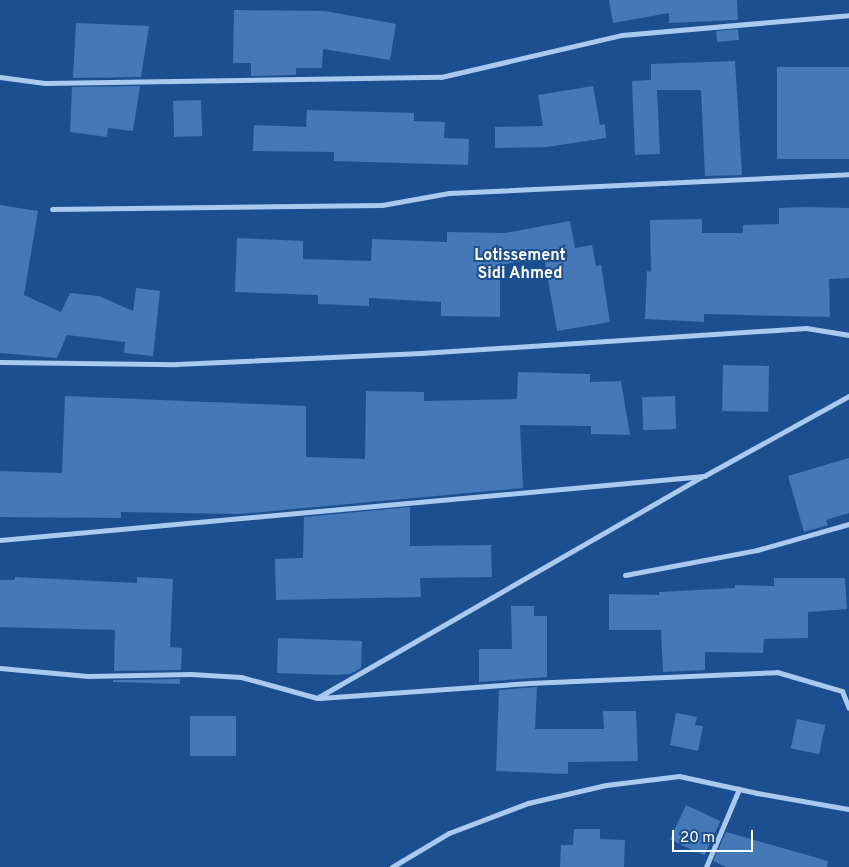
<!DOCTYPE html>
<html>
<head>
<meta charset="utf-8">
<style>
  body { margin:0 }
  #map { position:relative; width:849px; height:867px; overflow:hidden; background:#1b4f8f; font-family:Overpass,sans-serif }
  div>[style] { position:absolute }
  .building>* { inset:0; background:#4478b7; transform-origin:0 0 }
  .minor>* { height:5px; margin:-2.5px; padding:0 2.5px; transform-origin:2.5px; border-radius:2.5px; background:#a9c9ee }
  span { translate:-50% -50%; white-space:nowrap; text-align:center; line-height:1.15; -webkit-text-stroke:4px #1b4f8f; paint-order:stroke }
  .quarter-label { font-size:16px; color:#fff; font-weight:700 }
  .scale { position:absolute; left:672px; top:830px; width:81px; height:22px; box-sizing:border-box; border:2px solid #fff; border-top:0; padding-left:6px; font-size:15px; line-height:18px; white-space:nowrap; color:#fff; -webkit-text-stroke:4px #1b4f8f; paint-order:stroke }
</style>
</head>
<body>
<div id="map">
  <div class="building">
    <i style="clip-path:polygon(609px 0,737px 0,738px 20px,669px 23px,669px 13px,613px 23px)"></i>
    <i style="clip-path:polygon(234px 10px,325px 11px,396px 24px,390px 60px,323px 49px,322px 68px,296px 68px,296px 75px,251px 76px,251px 63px,233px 63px)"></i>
    <i style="clip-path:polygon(76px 23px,149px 26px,141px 77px,73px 78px)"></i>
    <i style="left:738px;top:29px;width:11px;height:22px;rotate:85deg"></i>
    <i style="clip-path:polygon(735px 61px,742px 175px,705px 176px,701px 90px,657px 90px,660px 154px,635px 155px,632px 81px,651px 80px,651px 64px)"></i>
    <i style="left:849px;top:67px;width:92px;height:72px;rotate:90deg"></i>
    <i style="clip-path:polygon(140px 86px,133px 131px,108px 128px,107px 137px,70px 132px,72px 87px)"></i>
    <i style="clip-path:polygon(593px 86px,600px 125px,605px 124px,606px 138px,547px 147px,495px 148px,495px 127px,543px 126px,538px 95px)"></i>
    <i style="left:201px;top:100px;width:36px;height:28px;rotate:88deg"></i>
    <i style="clip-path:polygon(307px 110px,414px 113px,414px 121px,445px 122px,444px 138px,469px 139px,468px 165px,334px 161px,334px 152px,253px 151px,254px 125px,306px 127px)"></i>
    <i style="clip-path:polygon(0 205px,38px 211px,24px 295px,61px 312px,70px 293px,99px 296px,133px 311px,136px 288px,160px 291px,153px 356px,124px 353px,125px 342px,67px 335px,57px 358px,0 353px)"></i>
    <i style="clip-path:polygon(805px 207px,849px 208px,849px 278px,829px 279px,830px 317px,704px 314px,704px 322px,645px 319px,647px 271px,651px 272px,650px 220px,702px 219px,702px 233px,743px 233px,743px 225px,779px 224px,779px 208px)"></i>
    <i style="clip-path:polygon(570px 221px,575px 248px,592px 245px,596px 266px,601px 265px,610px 322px,557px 331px,544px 257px,500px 265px,500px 317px,441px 316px,441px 302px,369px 298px,369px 306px,318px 304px,318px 295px,235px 292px,237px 238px,303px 241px,303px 259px,371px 261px,372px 239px,447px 242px,447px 232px,505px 233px)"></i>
    <i style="left:723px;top:365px;width:46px;height:46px;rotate:1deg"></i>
    <i style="clip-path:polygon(518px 372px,590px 374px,590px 382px,621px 381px,630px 435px,591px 434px,591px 426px,520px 425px,523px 488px,239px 514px,121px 512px,121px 518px,0 517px,0 471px,62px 473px,65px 396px,306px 406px,306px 457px,365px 459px,366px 391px,424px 392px,424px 401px,517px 399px)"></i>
    <i style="left:675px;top:396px;width:33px;height:33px;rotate:88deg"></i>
    <i style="clip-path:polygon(849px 458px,849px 513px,826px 520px,828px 525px,804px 532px,788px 476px)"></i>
    <i style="clip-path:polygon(410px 507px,410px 546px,491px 545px,492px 577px,420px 578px,421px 597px,276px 600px,275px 559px,303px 558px,304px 517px)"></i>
    <i style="clip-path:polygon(15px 577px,137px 583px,137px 577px,173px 579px,170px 647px,182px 648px,181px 670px,114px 671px,115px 630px,0 627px,0 580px,15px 580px)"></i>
    <i style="clip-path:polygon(774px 578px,845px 578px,847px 609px,808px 612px,808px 638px,764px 639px,763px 653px,705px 652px,705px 670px,663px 672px,661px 630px,609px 630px,609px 594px,659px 595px,659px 592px,735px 588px,735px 585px,774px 586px)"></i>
    <i style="clip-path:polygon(511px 606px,534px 606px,534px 616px,547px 616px,547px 677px,479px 682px,479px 649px,512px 649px)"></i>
    <i style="clip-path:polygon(278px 638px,362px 641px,361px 668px,350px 674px,334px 675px,277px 673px)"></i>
    <i style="clip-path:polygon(180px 679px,180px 684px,113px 682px,113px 680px)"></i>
    <i style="clip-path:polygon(537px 687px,535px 729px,604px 729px,603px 711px,636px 711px,638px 761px,568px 762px,568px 774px,496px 771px,499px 690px)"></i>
    <i style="clip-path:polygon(676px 713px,697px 717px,695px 725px,703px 726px,698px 751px,670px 745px)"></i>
    <i style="left:190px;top:716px;width:46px;height:40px"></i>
    <i style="left:797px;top:719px;width:29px;height:30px;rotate:12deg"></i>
    <i style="left:686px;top:805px;width:38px;height:38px;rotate:25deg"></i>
    <i style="clip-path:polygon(574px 829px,600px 829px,600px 839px,625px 840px,624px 867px,560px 867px,561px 845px,573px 845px)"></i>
    <i style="clip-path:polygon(726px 832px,828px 861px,827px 867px,726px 867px,713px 861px)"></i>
  </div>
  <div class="minor">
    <i style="left:0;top:77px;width:45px;rotate:7.6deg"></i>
    <i style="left:45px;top:83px;width:396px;rotate:-0.9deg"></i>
    <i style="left:441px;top:77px;width:186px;rotate:-13.1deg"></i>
    <i style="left:622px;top:35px;width:228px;rotate:-5deg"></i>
    <i style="left:52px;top:209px;width:330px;rotate:-0.7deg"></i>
    <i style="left:382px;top:205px;width:68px;rotate:-10.2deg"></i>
    <i style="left:449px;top:193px;width:400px;rotate:-2.7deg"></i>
    <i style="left:0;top:362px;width:176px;rotate:0.7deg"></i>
    <i style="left:176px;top:364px;width:245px;rotate:-2.6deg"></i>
    <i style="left:421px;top:353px;width:386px;rotate:-3.7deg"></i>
    <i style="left:806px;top:328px;width:44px;rotate:9.2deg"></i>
    <i style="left:0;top:540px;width:707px;rotate:-5.19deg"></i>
    <i style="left:704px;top:476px;width:166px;rotate:-28.9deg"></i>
    <i style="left:625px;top:575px;width:134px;rotate:-10.7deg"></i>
    <i style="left:757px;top:550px;width:96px;rotate:-15.8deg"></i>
    <i style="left:0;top:668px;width:88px;rotate:5.2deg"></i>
    <i style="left:88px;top:676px;width:103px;rotate:-1.1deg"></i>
    <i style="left:191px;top:674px;width:50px;rotate:3.4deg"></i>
    <i style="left:241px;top:677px;width:79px;rotate:15.4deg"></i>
    <i style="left:317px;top:698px;width:444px;rotate:-29.9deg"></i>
    <i style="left:320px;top:698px;width:210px;rotate:-4.1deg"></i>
    <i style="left:529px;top:683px;width:248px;rotate:-2.5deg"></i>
    <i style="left:777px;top:672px;width:68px;rotate:16.3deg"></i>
    <i style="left:842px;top:691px;width:18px;rotate:68deg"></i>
    <i style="left:392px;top:867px;width:66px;rotate:-30.8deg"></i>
    <i style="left:449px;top:833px;width:85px;rotate:-20.8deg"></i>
    <i style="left:528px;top:803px;width:80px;rotate:-13deg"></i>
    <i style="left:606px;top:785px;width:74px;rotate:-7deg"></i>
    <i style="left:679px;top:776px;width:80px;rotate:12.3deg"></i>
    <i style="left:757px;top:793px;width:93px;rotate:9.9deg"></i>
    <i style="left:706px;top:867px;width:85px;rotate:-67.1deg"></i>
  </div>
  <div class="quarter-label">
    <span style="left:520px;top:265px">Lotissement<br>Sidi Ahmed</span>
  </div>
  <div class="scale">20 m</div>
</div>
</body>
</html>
